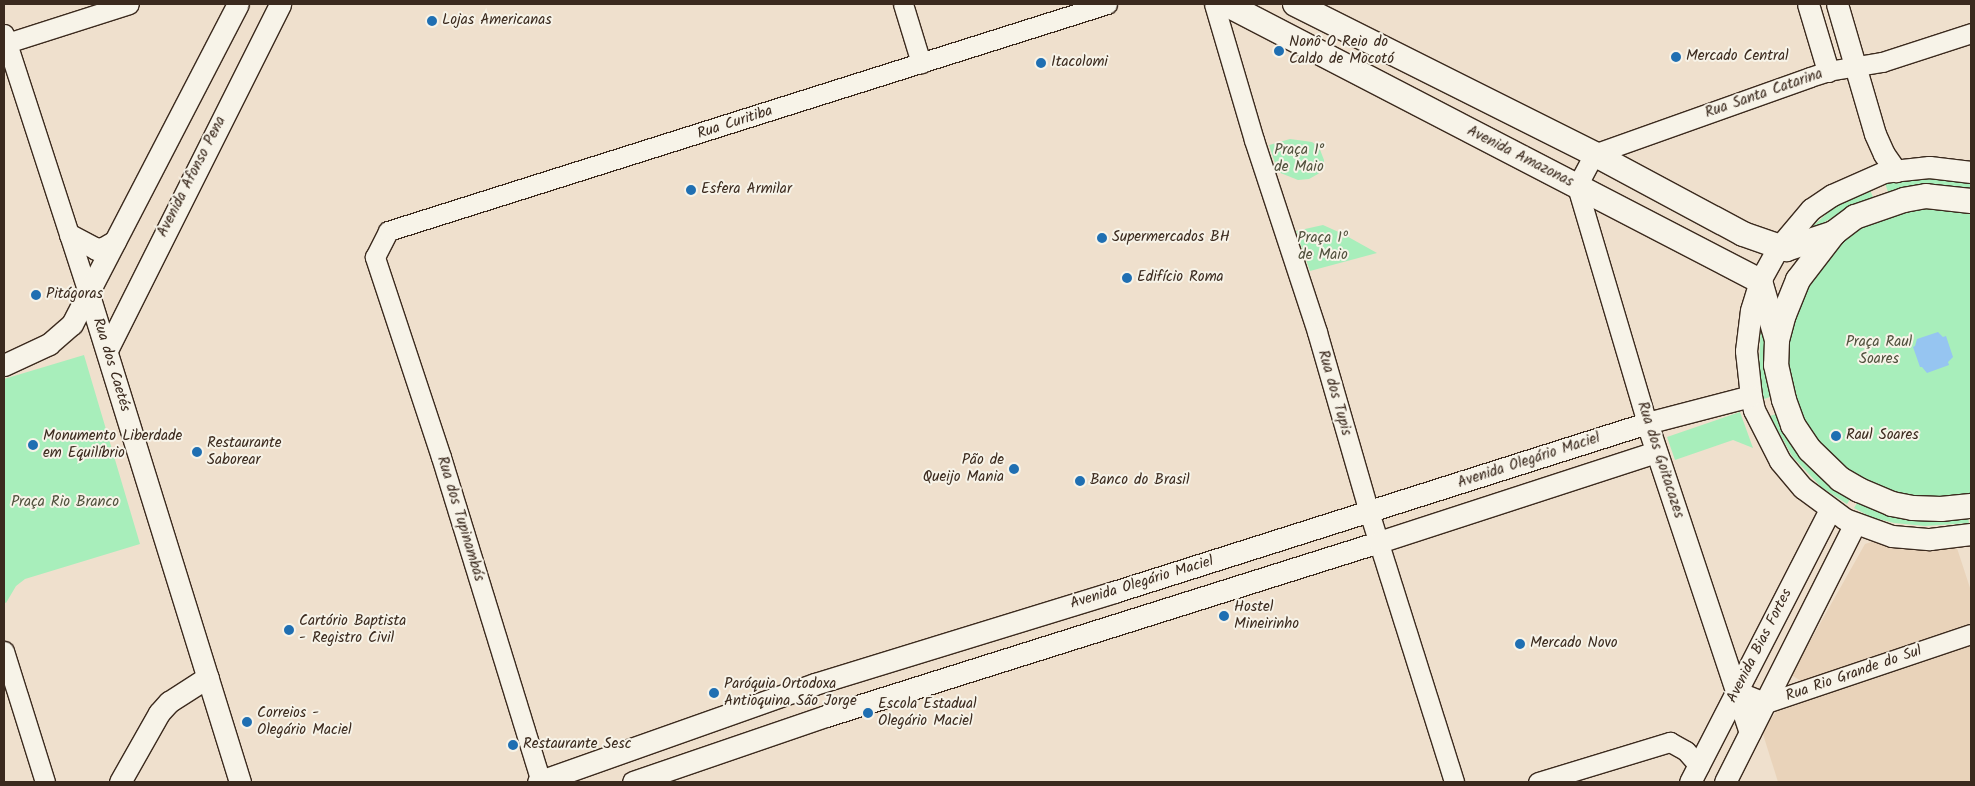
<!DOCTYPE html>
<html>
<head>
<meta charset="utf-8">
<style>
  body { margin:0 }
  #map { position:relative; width:1975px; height:786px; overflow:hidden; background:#efe0cd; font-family:Kalam,sans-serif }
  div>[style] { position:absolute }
  .built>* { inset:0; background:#e9d3ba }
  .green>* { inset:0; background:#a8eebb }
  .water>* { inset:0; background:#96c5f1 }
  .roads { filter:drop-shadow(1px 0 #3b2a1e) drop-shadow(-1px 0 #3b2a1e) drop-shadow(0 1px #3b2a1e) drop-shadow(0 -1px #3b2a1e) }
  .tertiary>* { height:19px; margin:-9.5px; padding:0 9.5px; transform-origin:9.5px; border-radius:9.5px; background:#f7f3e8 }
  .secondary>* { height:21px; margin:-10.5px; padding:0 10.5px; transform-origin:10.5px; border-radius:10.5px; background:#f7f3e8 }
  .primary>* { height:24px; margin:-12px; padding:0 12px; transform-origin:12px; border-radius:12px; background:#f7f3e8 }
  .dots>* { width:14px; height:14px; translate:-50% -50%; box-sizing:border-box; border:2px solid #f7f3e8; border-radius:50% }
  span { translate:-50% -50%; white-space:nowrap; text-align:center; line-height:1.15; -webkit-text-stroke:4px #f7f3e8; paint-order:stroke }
  .poi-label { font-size:15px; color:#3b2a1e }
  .left { translate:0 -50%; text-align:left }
  .right { translate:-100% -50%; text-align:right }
  .street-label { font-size:15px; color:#3b2a1e }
  .park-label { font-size:15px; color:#51513d }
  .frame { position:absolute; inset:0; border:5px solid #3b2a1e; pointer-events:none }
</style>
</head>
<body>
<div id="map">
  <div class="built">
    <i style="clip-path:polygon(1871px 542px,1923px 548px,1956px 545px,1971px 591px,1971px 625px,1803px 682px,1791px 675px,1865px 544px)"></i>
    <i style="clip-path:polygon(1971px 644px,1971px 782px,1778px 782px,1762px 731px,1776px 712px)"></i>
  </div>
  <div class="green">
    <i style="clip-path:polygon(1290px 139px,1312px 142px,1319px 147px,1324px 160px,1324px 168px,1318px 174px,1309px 179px,1298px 180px,1278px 172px,1269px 145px)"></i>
    <i style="clip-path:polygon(1937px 176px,1971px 183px,1971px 191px,1937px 184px,1919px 185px,1888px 192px,1885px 183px)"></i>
    <i style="clip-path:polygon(1870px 190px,1873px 197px,1845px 210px,1804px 234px,1833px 208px)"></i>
    <i style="clip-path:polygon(1933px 206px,1971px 211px,1971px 493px,1928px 499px,1893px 494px,1860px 480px,1821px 448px,1800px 417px,1787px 368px,1787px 333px,1798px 297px,1850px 232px,1882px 216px)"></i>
    <i style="clip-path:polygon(1323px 225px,1343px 234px,1377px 253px,1310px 271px,1296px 231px)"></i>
    <i style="clip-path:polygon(1761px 321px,1765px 339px,1765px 372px,1770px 397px,1764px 399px,1759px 372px)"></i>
    <i style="clip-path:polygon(84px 355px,140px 544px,25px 579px,16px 586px,6px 603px,4px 602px,4px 379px)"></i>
    <i style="clip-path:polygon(1740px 412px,1753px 448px,1733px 440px,1675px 460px,1667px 437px)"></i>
    <i style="clip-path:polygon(1776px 414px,1788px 437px,1805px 464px,1829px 486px,1850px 499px,1847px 504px,1821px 487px,1792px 456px,1770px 416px)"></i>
    <i style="clip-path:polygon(1857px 503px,1895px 516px,1968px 517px,1969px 523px,1925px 526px,1894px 523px,1871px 517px,1854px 508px)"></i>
  </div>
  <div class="water">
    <i style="clip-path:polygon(1938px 332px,1943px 337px,1946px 336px,1953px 357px,1948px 362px,1949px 365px,1927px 373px,1922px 367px,1920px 367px,1913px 347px,1915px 346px,1917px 339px)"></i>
  </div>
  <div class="roads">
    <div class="tertiary">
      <i style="left:903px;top:4px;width:62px;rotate:73deg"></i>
      <i style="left:1214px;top:4px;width:142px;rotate:73.6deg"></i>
      <i style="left:1254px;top:140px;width:202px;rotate:71.8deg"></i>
      <i style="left:1317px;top:332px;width:187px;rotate:73.9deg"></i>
      <i style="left:1369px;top:512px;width:283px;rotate:72.5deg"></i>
      <i style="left:4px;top:34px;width:271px;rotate:72deg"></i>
      <i style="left:4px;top:44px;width:131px;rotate:-17.7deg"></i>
      <i style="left:1647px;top:423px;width:247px;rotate:-106.5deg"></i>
      <i style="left:1577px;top:186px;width:36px;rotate:-62deg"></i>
      <i style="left:1594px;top:154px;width:229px;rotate:-19.6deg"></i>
      <i style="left:1810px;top:77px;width:19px;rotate:-18deg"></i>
      <i style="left:1828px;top:71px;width:55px;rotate:-9.5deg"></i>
      <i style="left:1882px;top:62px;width:94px;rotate:-18deg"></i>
      <i style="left:4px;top:651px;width:137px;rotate:72.6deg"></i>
      <i style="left:1737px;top:691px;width:31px;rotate:22deg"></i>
      <i style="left:1766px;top:703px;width:216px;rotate:-18.6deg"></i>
      <i style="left:541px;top:782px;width:340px;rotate:-107.1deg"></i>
      <i style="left:441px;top:457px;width:211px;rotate:-108.3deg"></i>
      <i style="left:375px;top:257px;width:29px;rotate:-63deg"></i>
      <i style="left:388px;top:231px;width:754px;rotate:-17.52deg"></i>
      <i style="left:1538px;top:782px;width:138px;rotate:-16.9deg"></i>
      <i style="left:1670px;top:742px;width:18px;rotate:29deg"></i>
      <i style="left:1686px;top:751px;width:20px;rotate:49deg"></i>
    </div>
    <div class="secondary">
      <i style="left:1808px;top:4px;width:70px;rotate:73.4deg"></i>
      <i style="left:1837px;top:4px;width:135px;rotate:73.7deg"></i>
      <i style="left:1875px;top:134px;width:22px;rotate:66deg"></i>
      <i style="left:1884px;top:154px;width:21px;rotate:55deg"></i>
      <i style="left:1971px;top:172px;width:42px;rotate:-173.2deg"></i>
      <i style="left:1929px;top:167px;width:45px;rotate:173.7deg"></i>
      <i style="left:1884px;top:172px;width:57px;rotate:156.1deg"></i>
      <i style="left:1832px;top:195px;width:25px;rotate:146deg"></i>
      <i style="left:1811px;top:209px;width:51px;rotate:130.2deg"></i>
      <i style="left:1778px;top:248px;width:38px;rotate:119deg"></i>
      <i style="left:1760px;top:281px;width:30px;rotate:107deg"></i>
      <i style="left:1751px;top:310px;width:41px;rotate:97deg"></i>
      <i style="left:1746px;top:351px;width:45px;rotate:83.7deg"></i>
      <i style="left:1751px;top:396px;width:14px;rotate:78deg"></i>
      <i style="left:1754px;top:410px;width:57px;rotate:63deg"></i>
      <i style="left:1780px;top:461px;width:35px;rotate:50deg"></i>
      <i style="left:1803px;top:488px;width:52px;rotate:36.4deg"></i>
      <i style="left:1845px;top:519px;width:50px;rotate:19.9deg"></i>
      <i style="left:1892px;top:536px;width:38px;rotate:5deg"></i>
      <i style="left:1930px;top:539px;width:41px;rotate:-7deg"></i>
      <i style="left:70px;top:235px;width:30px;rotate:28deg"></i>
      <i style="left:96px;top:249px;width:7px;rotate:-8deg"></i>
      <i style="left:103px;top:248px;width:14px;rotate:-30deg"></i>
      <i style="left:88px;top:292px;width:513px;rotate:72.77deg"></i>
      <i style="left:107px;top:350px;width:387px;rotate:-63.4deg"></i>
      <i style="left:4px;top:365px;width:50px;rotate:-25deg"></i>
      <i style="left:49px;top:344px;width:30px;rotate:-41deg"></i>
      <i style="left:72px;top:324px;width:360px;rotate:-62.6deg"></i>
      <i style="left:1647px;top:423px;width:326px;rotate:71.6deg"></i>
      <i style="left:120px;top:782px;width:79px;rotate:-60.5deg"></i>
      <i style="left:159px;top:713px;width:15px;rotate:-48deg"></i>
      <i style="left:169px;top:702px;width:46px;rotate:-32.7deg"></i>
      <i style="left:538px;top:782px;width:294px;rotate:-19.5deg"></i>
      <i style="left:815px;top:684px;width:313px;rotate:-17.1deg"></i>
      <i style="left:1114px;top:592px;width:559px;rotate:-17.59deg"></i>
      <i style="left:1647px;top:423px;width:107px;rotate:-14.6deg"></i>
      <i style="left:633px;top:782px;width:204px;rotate:-18.9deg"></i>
      <i style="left:826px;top:716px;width:580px;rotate:-17.47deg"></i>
      <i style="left:1379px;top:542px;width:291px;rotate:-18deg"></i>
      <i style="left:1690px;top:782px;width:306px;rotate:-62.8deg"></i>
      <i style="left:1725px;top:782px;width:289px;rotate:-63.3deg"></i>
    </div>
    <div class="primary">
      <i style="left:1226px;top:4px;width:602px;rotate:27.42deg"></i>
      <i style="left:1760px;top:281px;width:61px;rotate:73.9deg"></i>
      <i style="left:1295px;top:4px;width:335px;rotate:26.6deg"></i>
      <i style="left:1594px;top:154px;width:169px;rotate:28.2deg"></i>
      <i style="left:1743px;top:234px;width:46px;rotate:19.2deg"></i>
      <i style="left:1786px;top:249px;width:51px;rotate:-18.4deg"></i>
      <i style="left:1971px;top:201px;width:45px;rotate:-173.7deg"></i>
      <i style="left:1926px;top:196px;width:22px;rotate:170deg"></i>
      <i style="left:1904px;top:200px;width:52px;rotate:160.9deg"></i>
      <i style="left:1855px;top:217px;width:26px;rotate:143deg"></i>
      <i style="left:1834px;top:233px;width:59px;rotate:127.5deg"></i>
      <i style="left:1798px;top:280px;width:37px;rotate:112deg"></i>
      <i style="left:1784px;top:314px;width:27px;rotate:105deg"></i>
      <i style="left:1777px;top:340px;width:25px;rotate:92deg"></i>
      <i style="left:1776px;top:365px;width:36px;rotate:77deg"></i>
      <i style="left:1784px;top:400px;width:27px;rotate:70deg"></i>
      <i style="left:1793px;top:425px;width:30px;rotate:56deg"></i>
      <i style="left:1810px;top:450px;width:42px;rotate:44deg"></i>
      <i style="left:1840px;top:479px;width:22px;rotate:30deg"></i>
      <i style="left:1859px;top:490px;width:36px;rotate:23deg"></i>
      <i style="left:1892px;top:504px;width:21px;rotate:11deg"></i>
      <i style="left:1913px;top:508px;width:28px;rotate:2deg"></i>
      <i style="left:1941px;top:509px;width:30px;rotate:-6deg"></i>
    </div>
  </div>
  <div class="dots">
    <i style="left:432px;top:21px;background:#1f6fb2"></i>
    <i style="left:1279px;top:51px;background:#1f6fb2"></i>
    <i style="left:1676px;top:57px;background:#1f6fb2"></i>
    <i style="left:1041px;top:63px;background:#1f6fb2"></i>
    <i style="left:691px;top:190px;background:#1f6fb2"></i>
    <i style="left:1102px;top:238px;background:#1f6fb2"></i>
    <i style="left:1127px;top:278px;background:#1f6fb2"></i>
    <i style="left:36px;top:295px;background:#1f6fb2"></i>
    <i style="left:1836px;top:436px;background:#1f6fb2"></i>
    <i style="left:33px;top:445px;background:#1f6fb2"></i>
    <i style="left:197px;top:452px;background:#1f6fb2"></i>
    <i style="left:1014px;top:469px;background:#1f6fb2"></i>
    <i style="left:1080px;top:481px;background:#1f6fb2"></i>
    <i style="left:1224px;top:616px;background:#1f6fb2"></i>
    <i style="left:289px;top:630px;background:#1f6fb2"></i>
    <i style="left:1520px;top:644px;background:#1f6fb2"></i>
    <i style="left:714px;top:693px;background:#1f6fb2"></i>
    <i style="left:868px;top:713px;background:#1f6fb2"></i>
    <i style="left:247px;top:722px;background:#1f6fb2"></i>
    <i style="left:513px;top:745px;background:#1f6fb2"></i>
  </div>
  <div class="poi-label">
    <span class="left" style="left:442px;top:21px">Lojas Americanas</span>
    <span class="left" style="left:1289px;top:51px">Nonô O Reio do<br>Caldo de Mocotó</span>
    <span class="left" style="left:1686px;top:57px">Mercado Central</span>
    <span class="left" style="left:1051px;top:63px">Itacolomi</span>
    <span class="left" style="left:701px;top:190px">Esfera Armilar</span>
    <span class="left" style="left:1112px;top:238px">Supermercados BH</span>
    <span class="left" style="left:1137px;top:278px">Edifício Roma</span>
    <span class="left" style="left:46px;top:295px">Pitágoras</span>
    <span class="left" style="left:43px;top:445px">Monumento Liberdade<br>em Equilíbrio</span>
    <span class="left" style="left:1846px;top:436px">Raul Soares</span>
    <span class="left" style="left:207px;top:452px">Restaurante<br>Saborear</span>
    <span class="right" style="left:1004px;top:469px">Pão de<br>Queijo Mania</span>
    <span class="left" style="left:1090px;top:481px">Banco do Brasil</span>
    <span class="left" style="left:1234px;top:616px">Hostel<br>Mineirinho</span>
    <span class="left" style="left:299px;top:630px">Cartório Baptista<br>- Registro Civil</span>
    <span class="left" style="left:1530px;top:644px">Mercado Novo</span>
    <span class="left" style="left:724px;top:693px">Paróquia Ortodoxa<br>Antioquina São Jorge</span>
    <span class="left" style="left:878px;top:713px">Escola Estadual<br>Olegário Maciel</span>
    <span class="left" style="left:257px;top:722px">Correios -<br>Olegário Maciel</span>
    <span class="left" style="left:523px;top:745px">Restaurante Sesc</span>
  </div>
  <div class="street-label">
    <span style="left:1764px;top:94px;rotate:-19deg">Rua Santa Catarina</span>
    <span style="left:735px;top:123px;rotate:-18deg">Rua Curitiba</span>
    <span style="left:1520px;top:157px;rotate:27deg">Avenida Amazonas</span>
    <span style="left:192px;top:177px;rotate:-63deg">Avenida Afonso Pena</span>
    <span style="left:111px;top:365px;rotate:73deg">Rua dos Caetés</span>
    <span style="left:1334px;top:393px;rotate:74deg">Rua dos Tupis</span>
    <span style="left:1660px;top:460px;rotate:72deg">Rua dos Goitacazes</span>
    <span style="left:1529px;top:461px;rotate:-18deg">Avenida Olegário Maciel</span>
    <span style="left:460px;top:519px;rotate:73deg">Rua dos Tupinambás</span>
    <span style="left:1142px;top:583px;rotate:-17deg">Avenida Olegário Maciel</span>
    <span style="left:1760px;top:646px;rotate:-63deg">Avenida Bias Fortes</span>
    <span style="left:1854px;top:674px;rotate:-19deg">Rua Rio Grande do Sul</span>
  </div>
  <div class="park-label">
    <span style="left:1299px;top:159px">Praça 1°<br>de Maio</span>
    <span style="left:1323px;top:247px">Praça 1º<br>de Maio</span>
    <span style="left:1879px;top:351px">Praça Raul<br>Soares</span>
    <span style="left:65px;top:503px">Praça Rio Branco</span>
  </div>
  <div class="frame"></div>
</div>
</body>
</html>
